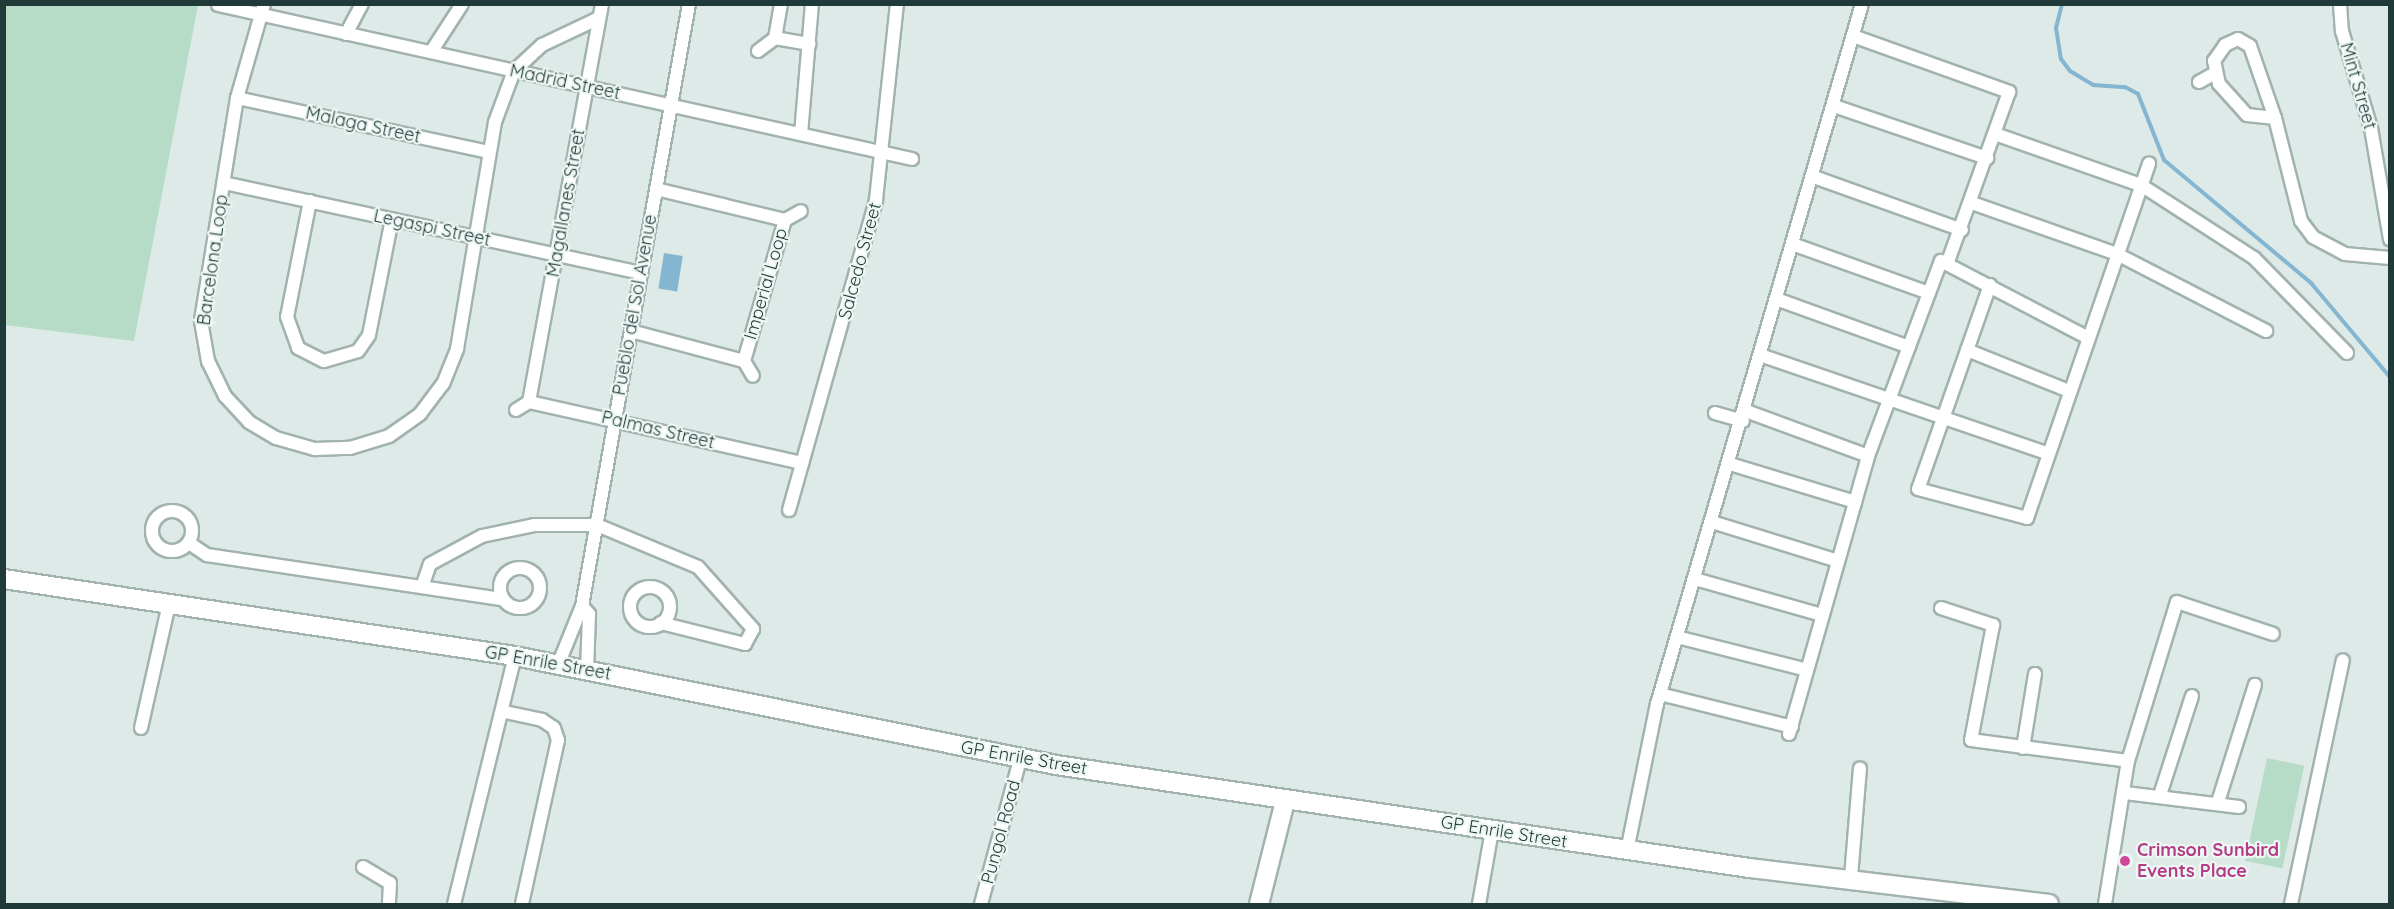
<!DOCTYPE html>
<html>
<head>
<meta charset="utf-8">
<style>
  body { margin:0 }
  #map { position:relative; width:2394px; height:909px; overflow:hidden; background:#deeae7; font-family:Quicksand,sans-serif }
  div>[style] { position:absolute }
  .green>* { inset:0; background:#b6dcc8; transform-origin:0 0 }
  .water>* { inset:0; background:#84b5d1; transform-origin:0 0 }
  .stream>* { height:4px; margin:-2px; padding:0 2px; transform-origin:2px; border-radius:2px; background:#84b5d1 }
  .roads { filter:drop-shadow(2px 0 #a1b2af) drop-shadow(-2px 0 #a1b2af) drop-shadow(0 2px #a1b2af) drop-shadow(0 -2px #a1b2af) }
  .street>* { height:12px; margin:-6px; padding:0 6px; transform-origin:6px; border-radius:6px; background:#fff }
  .street>.ring { margin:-6px; padding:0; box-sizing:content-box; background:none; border:12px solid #fff; border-radius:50% }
  .secondary>* { height:18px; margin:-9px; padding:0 9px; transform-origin:9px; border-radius:9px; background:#fff }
  .dots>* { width:16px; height:16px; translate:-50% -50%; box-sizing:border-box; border:3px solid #eef7f4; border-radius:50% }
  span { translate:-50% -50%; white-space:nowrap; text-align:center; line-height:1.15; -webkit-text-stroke:4.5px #eef7f4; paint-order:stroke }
  .street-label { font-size:18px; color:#1f3a38 }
  .hotel-label { font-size:18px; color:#b23c85; font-weight:700 }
  .left { translate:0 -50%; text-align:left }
  .frame { position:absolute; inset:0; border:6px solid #1f3a38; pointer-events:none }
</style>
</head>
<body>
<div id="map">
  <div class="green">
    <i style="clip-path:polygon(5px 4px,198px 5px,134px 341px,5px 325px)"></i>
    <i style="left:2267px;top:758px;width:38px;height:105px;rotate:12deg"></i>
  </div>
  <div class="water">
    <i style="left:664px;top:253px;width:19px;height:36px;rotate:9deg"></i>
  </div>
  <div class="stream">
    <i style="left:2062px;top:4px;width:25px;rotate:104deg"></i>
    <i style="left:2056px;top:28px;width:31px;rotate:81deg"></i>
    <i style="left:2061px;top:59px;width:15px;rotate:53deg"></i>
    <i style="left:2070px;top:71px;width:27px;rotate:31deg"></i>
    <i style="left:2093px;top:85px;width:32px;rotate:4deg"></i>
    <i style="left:2125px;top:87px;width:15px;rotate:28deg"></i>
    <i style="left:2138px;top:94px;width:71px;rotate:68.5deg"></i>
    <i style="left:2164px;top:160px;width:192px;rotate:39.9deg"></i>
    <i style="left:2311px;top:283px;width:123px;rotate:50deg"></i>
  </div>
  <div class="roads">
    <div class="street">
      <i style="left:264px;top:4px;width:98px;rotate:106deg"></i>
      <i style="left:237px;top:98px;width:226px;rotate:99.2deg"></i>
      <i style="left:201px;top:321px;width:41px;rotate:80.1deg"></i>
      <i style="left:208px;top:361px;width:39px;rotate:64deg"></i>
      <i style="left:225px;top:396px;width:35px;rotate:47deg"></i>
      <i style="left:249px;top:422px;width:31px;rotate:31deg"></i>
      <i style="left:276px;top:438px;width:41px;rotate:15.8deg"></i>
      <i style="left:315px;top:449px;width:35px;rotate:-2deg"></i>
      <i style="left:350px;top:448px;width:41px;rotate:-17.1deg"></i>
      <i style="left:389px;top:436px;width:38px;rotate:-35deg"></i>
      <i style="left:420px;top:414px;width:38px;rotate:-53deg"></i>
      <i style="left:443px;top:384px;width:38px;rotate:-68deg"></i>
      <i style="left:457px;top:349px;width:230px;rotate:-80.5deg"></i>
      <i style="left:495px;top:122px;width:54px;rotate:-69.6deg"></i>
      <i style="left:514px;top:71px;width:38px;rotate:-43deg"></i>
      <i style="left:542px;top:45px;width:63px;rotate:-25.3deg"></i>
      <i style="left:781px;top:4px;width:35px;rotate:100deg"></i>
      <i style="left:775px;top:38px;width:35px;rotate:10deg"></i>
      <i style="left:2340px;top:4px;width:27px;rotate:86deg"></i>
      <i style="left:2342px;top:31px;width:101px;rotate:73.4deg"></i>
      <i style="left:2371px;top:128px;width:113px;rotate:80.3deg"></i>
      <i style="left:218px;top:5px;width:711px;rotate:12.51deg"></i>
      <i style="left:346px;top:34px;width:34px;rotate:-62deg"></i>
      <i style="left:1853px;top:36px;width:166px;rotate:19.7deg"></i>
      <i style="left:2009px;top:92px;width:183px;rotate:109.8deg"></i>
      <i style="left:758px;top:51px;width:21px;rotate:-37deg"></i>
      <i style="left:431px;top:52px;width:57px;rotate:-57.1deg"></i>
      <i style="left:2199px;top:82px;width:18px;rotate:-29deg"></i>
      <i style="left:237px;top:98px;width:257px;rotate:12.1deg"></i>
      <i style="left:1834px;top:106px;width:162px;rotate:18.8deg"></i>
      <i style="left:2275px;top:118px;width:28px;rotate:-174deg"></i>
      <i style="left:2247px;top:115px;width:42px;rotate:-132.1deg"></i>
      <i style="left:2219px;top:84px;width:24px;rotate:-102deg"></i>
      <i style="left:2214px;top:61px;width:19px;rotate:-55deg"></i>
      <i style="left:2225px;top:45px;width:14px;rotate:-25deg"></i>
      <i style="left:2238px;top:39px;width:14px;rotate:30deg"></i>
      <i style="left:2250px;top:46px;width:76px;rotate:70.9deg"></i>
      <i style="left:2275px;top:118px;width:106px;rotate:75.8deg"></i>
      <i style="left:2301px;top:221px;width:20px;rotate:53deg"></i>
      <i style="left:2313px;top:237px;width:36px;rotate:28deg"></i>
      <i style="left:2345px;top:254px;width:45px;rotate:5.1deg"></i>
      <i style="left:801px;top:134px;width:130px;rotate:-85.2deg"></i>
      <i style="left:1995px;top:134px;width:155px;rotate:19.3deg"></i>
      <i style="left:2141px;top:185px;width:135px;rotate:32.9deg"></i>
      <i style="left:2254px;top:258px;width:133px;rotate:45.6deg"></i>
      <i style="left:1814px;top:177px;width:157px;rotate:19.7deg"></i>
      <i style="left:224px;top:183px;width:427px;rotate:12.2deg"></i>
      <i style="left:656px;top:189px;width:133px;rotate:13.5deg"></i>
      <i style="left:310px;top:201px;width:118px;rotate:101.2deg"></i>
      <i style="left:287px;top:317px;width:33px;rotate:70deg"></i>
      <i style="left:298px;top:348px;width:29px;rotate:27deg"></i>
      <i style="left:324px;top:361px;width:35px;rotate:-16deg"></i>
      <i style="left:358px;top:351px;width:19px;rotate:-55deg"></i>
      <i style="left:369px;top:335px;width:118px;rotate:-78.8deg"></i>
      <i style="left:1972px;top:203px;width:154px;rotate:19.4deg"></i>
      <i style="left:2117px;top:254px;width:168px;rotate:27.3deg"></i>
      <i style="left:785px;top:220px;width:18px;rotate:-29deg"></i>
      <i style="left:1795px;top:245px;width:142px;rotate:19.7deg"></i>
      <i style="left:1990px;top:285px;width:216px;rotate:109.4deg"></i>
      <i style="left:1918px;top:489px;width:113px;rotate:14.9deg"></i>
      <i style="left:2027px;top:518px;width:375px;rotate:-71deg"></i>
      <i style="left:1779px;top:300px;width:138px;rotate:19.9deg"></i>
      <i style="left:631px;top:331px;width:117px;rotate:14.9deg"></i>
      <i style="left:1967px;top:350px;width:110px;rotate:21.9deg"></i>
      <i style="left:1763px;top:356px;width:300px;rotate:18.9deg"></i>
      <i style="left:744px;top:361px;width:147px;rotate:-73.8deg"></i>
      <i style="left:744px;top:361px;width:17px;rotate:59deg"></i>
      <i style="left:529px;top:402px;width:405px;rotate:-79.6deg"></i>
      <i style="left:516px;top:410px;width:15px;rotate:-32deg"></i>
      <i style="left:529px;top:402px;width:280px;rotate:12.6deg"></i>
      <i style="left:1746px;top:411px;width:130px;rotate:20.2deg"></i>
      <i style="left:1715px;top:413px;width:29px;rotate:16deg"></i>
      <i style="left:1730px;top:464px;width:131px;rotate:16.9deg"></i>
      <i style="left:789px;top:510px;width:322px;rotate:-74.3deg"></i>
      <i style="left:876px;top:200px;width:197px;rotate:-83.9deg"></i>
      <i class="ring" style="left:152px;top:511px;width:28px;height:28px"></i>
      <i style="left:1712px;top:522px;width:132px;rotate:17.2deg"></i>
      <i style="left:189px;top:543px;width:22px;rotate:34deg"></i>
      <i style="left:207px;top:555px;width:299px;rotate:8.5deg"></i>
      <i class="ring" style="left:500px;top:568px;width:28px;height:28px"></i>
      <i style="left:1695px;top:579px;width:132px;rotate:15.8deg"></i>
      <i style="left:422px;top:587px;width:24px;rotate:-71deg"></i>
      <i style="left:430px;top:564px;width:59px;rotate:-28.3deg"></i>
      <i style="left:482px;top:536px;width:53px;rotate:-11.9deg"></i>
      <i style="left:534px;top:525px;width:63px"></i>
      <i style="left:597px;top:525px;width:109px;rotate:22.6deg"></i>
      <i style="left:698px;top:567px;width:83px;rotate:48.4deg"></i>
      <i style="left:753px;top:629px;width:17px;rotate:118deg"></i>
      <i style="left:745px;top:644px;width:87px;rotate:-166deg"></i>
      <i class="ring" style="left:630px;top:587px;width:28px;height:28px"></i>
      <i style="left:582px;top:606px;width:11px;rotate:49deg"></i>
      <i style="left:589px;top:614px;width:57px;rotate:92deg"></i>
      <i style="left:1941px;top:608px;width:55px;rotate:18.1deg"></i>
      <i style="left:1993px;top:625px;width:117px;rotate:100.8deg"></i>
      <i style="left:1971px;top:740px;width:158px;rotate:7.6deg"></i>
      <i style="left:1677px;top:637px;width:134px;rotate:14.2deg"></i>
      <i style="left:558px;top:665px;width:64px;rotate:-67.9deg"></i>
      <i style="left:582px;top:606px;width:611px;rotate:-79.92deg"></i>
      <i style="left:1660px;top:694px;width:136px;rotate:14deg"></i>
      <i style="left:505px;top:712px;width:38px;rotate:12deg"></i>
      <i style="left:542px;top:720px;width:14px;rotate:34deg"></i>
      <i style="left:554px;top:728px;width:13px;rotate:72deg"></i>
      <i style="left:558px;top:740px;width:168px;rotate:102.4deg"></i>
      <i style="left:141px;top:728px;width:127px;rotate:-77.3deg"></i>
      <i style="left:1789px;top:734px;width:289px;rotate:-74.1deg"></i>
      <i style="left:1868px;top:456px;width:208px;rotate:-69.5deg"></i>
      <i style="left:1941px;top:261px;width:166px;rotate:27.6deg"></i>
      <i style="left:2023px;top:748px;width:75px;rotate:-80.8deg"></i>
      <i style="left:2125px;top:793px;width:115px;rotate:7deg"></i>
      <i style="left:2160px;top:795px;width:104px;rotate:-72.1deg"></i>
      <i style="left:2218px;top:802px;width:123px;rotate:-72.5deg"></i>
      <i style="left:1627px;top:851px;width:150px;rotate:-78.5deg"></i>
      <i style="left:1657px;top:704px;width:729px;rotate:-73.68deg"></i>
      <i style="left:363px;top:867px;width:31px;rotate:31deg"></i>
      <i style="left:390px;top:883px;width:21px;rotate:93deg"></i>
      <i style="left:1851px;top:877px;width:109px;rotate:-85.3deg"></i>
      <i style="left:454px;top:904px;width:255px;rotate:-76.2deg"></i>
      <i style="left:981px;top:904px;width:150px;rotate:-74.9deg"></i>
      <i style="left:1479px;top:904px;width:75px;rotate:-80deg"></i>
      <i style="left:2105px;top:904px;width:145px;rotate:-80.9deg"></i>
      <i style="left:2128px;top:761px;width:166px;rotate:-72.9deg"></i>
      <i style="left:2177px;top:602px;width:101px;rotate:18.4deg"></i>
      <i style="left:2291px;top:904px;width:249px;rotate:-78deg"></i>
    </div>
    <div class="secondary">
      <i style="left:4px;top:579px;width:517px;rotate:8.57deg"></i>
      <i style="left:515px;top:656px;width:552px;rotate:11.39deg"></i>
      <i style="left:1056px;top:765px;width:701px;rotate:8.45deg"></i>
      <i style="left:1749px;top:868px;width:302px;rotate:6.8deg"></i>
      <i style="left:1259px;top:904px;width:106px;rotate:-75.8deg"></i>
    </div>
  </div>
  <div class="dots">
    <i style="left:2125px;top:861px;background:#d1479c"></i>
  </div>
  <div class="street-label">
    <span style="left:565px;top:82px;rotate:12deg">Madrid Street</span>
    <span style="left:2358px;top:86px;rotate:74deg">Mint Street</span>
    <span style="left:363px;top:125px;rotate:12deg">Malaga Street</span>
    <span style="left:566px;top:203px;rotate:-80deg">Magallanes Street</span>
    <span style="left:432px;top:228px;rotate:12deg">Legaspi Street</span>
    <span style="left:213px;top:260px;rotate:-82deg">Barcelona Loop</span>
    <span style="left:860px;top:261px;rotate:-75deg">Salcedo Street</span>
    <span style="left:766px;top:284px;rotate:-74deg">Imperial Loop</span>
    <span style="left:635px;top:305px;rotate:-80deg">Pueblo del Sol Avenue</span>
    <span style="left:658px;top:430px;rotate:13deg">Palmas Street</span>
    <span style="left:548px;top:663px;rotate:10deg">GP Enrile Street</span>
    <span style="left:1024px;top:758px;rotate:10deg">GP Enrile Street</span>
    <span style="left:1001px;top:832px;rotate:-75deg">Pungol Road</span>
    <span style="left:1504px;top:832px;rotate:9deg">GP Enrile Street</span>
  </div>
  <div class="hotel-label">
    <span class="left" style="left:2137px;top:861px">Crimson Sunbird<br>Events Place</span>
  </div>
  <div class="frame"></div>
</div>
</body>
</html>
